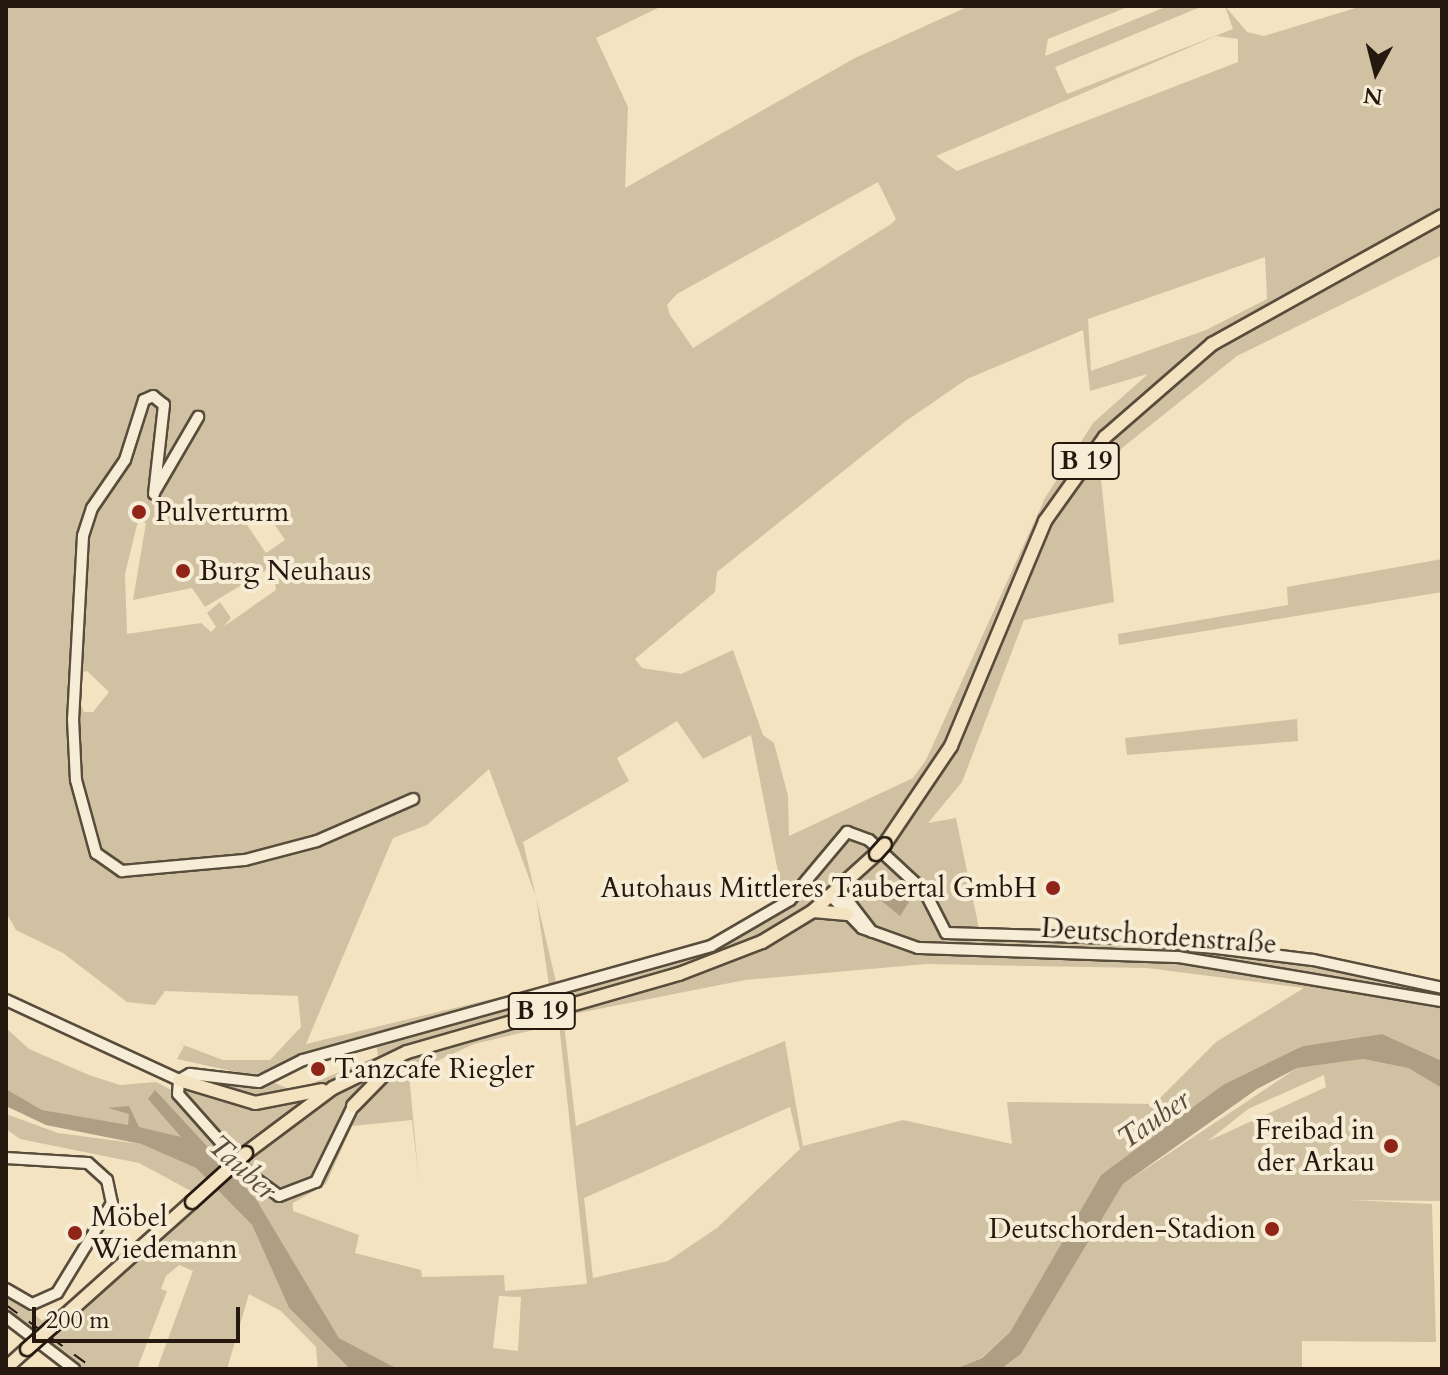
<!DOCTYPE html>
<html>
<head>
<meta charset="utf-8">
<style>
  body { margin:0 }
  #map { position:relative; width:1448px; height:1375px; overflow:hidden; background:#f3e3c0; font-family:Cardo,serif }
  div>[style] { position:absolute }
  .green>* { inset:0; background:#d0c1a2 }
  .water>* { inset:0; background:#ad9e84 }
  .roads { filter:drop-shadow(2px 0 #584c3b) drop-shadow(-2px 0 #584c3b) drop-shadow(0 2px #584c3b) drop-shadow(0 -2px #584c3b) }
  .minor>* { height:10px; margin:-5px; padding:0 5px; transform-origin:5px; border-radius:5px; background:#f7edd6 }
  .major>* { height:12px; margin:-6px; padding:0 6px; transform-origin:6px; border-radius:6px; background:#f3e3c0 }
  .rail>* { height:2px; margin-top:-1px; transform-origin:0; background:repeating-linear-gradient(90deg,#25190f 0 14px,transparent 0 28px) }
  .bridges { filter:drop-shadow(2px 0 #25190f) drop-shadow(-2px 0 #25190f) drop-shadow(0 2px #25190f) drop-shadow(0 -2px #25190f) }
  .major-bridge>* { height:12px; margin:-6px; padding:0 6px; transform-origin:6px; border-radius:6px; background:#f3e3c0 }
  .dots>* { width:22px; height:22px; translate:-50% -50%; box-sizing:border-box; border:4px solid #f7edd6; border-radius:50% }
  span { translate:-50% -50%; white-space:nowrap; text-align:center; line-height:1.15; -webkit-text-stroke:8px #f7edd6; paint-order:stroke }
  .shield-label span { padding:2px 6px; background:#f7edd6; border:2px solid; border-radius:6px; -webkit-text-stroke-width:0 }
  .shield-label { font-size:26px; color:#25190f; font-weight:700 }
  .poi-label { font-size:28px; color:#25190f }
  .left { translate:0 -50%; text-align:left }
  .right { translate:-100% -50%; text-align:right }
  .street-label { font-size:28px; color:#25190f }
  .water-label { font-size:30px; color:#5b4e3e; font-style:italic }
  .frame { position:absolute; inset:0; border:8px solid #25190f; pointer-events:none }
  .north { position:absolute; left:1336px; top:32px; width:80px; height:80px; -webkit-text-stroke:6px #f7edd6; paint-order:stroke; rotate:187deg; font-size:22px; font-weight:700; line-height:32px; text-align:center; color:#25190f }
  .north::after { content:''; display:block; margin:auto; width:28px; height:36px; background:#25190f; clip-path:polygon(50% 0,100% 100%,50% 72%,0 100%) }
  .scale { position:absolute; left:32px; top:1307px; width:208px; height:36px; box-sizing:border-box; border:4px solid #25190f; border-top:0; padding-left:10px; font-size:24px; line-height:28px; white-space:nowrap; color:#25190f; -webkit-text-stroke:6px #f7edd6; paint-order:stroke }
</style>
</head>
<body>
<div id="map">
  <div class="green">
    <i style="clip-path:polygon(evenodd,6px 6px,662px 6px,596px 38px,628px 107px,625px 188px,855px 58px,969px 6px,1130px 6px,1048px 39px,1045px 56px,1168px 6px,1203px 6px,1055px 67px,1067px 94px,1233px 29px,1225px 6px,1247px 32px,1264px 36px,1362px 6px,1442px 6px,1442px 255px,1237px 356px,1122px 448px,1101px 480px,1114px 602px,1024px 620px,962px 782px,928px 823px,956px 818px,980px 933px,1144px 939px,1271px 954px,1442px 988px,1442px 1061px,1382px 1034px,1303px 1046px,1141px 1147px,1101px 1175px,1010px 1332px,981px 1358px,955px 1369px,398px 1369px,339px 1338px,256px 1199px,227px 1173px,170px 1135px,42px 1110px,6px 1089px,6px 1028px,29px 1049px,89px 1075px,120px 1085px,156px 1082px,177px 1093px,179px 1080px,270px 1081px,294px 1091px,378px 1056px,376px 1043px,250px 1075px,177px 1059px,184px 1046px,178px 1043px,223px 1060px,270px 1060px,301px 1027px,298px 996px,165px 991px,155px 1005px,127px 1002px,63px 953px,16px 930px,6px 912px,6px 6px,1216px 36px,1238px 39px,1238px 62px,957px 171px,936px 156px,1216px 36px,6px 6px,878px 182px,896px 219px,891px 224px,693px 348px,670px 315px,667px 305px,677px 294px,878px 182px,6px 6px,1265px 257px,1267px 299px,1206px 330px,1091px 371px,1088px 319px,1265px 257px,6px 6px,1083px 330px,1090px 391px,1148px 374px,1093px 423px,1045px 498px,926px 760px,913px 778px,789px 836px,788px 796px,774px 743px,763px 735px,733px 650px,681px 674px,642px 668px,635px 659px,715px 592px,717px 572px,906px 421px,967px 379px,1083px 330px,6px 6px,260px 503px,285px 540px,266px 553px,241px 516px,260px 503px,6px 6px,138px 521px,146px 523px,133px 600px,192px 588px,205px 607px,273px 566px,276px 590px,223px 627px,231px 618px,220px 602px,207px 613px,216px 627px,211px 632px,201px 623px,127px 634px,125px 574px,138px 521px,6px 6px,87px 671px,109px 692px,93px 712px,84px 712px,77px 696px,79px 673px,87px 671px,6px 6px,677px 721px,703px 759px,751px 735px,783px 897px,710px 938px,556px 982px,523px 842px,629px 781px,617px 758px,677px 721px,6px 6px,489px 769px,536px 897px,549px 985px,306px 1044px,393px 838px,427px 825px,489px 769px,6px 6px,926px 964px,1147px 968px,1304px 988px,1216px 1042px,1154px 1104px,1007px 1102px,1012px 1144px,903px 1120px,803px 1146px,785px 1041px,576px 1126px,563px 1016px,745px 980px,926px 964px,6px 6px,559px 1024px,587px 1284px,505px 1291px,504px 1275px,422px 1277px,421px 1270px,355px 1253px,359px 1235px,293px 1211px,293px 1203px,326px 1184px,352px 1126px,412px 1120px,419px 1182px,409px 1074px,474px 1044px,559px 1024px,6px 6px,790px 1107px,800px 1149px,717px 1228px,668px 1261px,593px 1278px,584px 1198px,790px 1107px,6px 6px,499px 1296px,521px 1297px,518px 1351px,493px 1348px,499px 1296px)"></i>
    <i style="clip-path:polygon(1442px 559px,1442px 592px,1119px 645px,1118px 634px,1288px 605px,1287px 587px)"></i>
    <i style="clip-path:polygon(1297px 719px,1298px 741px,1127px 755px,1125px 738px)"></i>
    <i style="clip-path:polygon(evenodd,1363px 1059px,1408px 1068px,1442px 1088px,1442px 1201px,1350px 1200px,1432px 1204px,1436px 1342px,1302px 1341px,1302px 1369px,1001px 1369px,1021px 1354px,1123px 1184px,1297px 1068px,1363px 1059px,1324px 1075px,1326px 1087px,1208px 1141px,1248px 1109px,1324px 1075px)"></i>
    <i style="clip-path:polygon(6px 1114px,58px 1133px,141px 1144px,196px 1168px,252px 1225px,289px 1308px,350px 1369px,318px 1369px,316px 1347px,281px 1311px,249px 1294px,227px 1369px,157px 1369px,193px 1271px,179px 1265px,166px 1276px,161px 1289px,167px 1291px,137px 1369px,74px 1369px,6px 1317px,6px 1289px,42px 1321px,54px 1313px,61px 1319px,204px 1198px,139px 1163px,20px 1139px,6px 1129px)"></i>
  </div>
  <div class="water">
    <i style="clip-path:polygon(886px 880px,909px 902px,900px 916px,873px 894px)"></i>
    <i style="clip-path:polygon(1382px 1034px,1442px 1061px,1442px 1088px,1408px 1068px,1363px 1059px,1297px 1068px,1257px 1089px,1123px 1184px,1021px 1354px,1001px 1369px,955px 1369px,982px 1358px,1010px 1332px,1101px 1175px,1223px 1085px,1303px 1046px)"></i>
    <i style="clip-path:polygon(6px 1089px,42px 1110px,128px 1125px,129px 1114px,108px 1108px,129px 1106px,139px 1127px,181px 1137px,148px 1099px,155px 1090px,256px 1199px,339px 1338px,398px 1369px,350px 1369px,289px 1308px,252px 1225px,196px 1168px,141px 1144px,46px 1125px,6px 1106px)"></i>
  </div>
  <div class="roads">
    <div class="minor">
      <i style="left:155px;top:491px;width:86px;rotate:-59.8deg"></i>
      <i style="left:154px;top:494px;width:90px;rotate:-83.6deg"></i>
      <i style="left:164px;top:405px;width:14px;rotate:-141deg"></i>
      <i style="left:153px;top:396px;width:10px;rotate:156deg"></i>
      <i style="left:144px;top:400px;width:63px;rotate:107.6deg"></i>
      <i style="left:125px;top:460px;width:58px;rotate:124.5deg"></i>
      <i style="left:92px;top:508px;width:29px;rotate:108deg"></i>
      <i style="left:83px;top:536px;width:183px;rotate:93.1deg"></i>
      <i style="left:73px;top:719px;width:61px;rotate:87.2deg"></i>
      <i style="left:76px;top:780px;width:76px;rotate:74.7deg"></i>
      <i style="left:96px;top:853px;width:32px;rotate:35deg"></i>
      <i style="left:122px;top:871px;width:123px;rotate:-5.1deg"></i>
      <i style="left:245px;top:860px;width:74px;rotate:-14.8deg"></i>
      <i style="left:317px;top:841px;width:105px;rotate:-23.6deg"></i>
      <i style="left:839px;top:889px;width:54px;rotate:52.5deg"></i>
      <i style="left:831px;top:896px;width:45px;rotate:45.9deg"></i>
      <i style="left:862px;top:928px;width:59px;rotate:19.7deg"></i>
      <i style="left:918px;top:948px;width:260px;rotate:2deg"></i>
      <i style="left:1178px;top:957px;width:268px;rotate:9.5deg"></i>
      <i style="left:6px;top:1000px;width:191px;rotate:24.8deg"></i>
      <i style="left:179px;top:1080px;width:13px;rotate:-29deg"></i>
      <i style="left:190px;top:1074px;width:69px;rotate:6.6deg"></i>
      <i style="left:259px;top:1082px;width:49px;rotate:-26.6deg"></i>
      <i style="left:303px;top:1060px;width:424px;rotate:-15.6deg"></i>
      <i style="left:711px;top:946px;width:91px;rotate:-30.2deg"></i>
      <i style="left:790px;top:900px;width:89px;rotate:-50deg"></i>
      <i style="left:847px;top:832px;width:23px;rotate:20deg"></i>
      <i style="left:869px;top:840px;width:76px;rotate:42.9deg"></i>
      <i style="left:925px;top:892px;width:46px;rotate:62.9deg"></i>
      <i style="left:946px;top:933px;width:198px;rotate:1.7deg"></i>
      <i style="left:1144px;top:939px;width:170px;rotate:7.1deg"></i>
      <i style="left:1313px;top:960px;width:132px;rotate:12.2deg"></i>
      <i style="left:179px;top:1080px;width:14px;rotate:94deg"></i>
      <i style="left:178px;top:1094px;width:107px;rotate:48.4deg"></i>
      <i style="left:249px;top:1174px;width:37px;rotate:36deg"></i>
      <i style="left:279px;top:1196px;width:40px;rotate:-21deg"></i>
      <i style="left:316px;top:1182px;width:85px;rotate:-64deg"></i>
      <i style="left:6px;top:1158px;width:82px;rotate:3.5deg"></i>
      <i style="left:88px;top:1163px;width:25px;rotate:42deg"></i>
      <i style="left:107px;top:1180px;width:24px;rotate:78deg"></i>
      <i style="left:112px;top:1203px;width:105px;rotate:121.4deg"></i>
      <i style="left:57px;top:1293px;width:27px;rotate:156deg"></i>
      <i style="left:32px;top:1304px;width:30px;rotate:-150deg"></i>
      <i style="left:6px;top:1317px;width:86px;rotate:37.4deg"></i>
    </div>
    <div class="major">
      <i style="left:885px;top:844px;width:118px;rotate:-56deg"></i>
      <i style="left:951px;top:746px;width:244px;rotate:-67.3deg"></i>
      <i style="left:1045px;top:521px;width:103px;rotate:-54.5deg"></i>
      <i style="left:1105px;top:437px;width:142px;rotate:-41deg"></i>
      <i style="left:1212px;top:344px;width:263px;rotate:-29.1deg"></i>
      <i style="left:813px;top:911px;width:34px;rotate:5deg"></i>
      <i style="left:179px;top:1080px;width:79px;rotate:16.8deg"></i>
      <i style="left:255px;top:1103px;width:68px;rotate:-11deg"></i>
      <i style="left:353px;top:1106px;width:64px;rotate:-45.6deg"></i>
      <i style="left:246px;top:1153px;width:109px;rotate:-36.8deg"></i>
      <i style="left:333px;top:1088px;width:82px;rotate:-25.9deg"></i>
      <i style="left:407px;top:1052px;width:283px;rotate:-16deg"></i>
      <i style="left:679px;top:974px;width:89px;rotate:-21.1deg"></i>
      <i style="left:762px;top:942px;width:60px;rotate:-31.3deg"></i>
      <i style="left:813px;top:911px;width:85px;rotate:-42.1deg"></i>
      <i style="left:61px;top:1319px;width:176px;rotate:-41.8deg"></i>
      <i style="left:6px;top:1368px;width:28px;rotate:-42deg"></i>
    </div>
  </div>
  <div class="rail">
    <i style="left:6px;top:1305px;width:109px;rotate:36deg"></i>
  </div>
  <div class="bridges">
    <div class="major-bridge">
      <i style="left:876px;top:854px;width:13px;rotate:-48deg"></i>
      <i style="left:192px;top:1202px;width:73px;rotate:-42.2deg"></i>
      <i style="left:27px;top:1349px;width:45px;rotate:-41.4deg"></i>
    </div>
  </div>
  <div class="dots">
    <i style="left:139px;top:512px;background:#8f2418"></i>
    <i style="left:183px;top:571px;background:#8f2418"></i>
    <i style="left:1053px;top:888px;background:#8f2418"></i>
    <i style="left:318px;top:1069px;background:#8f2418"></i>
    <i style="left:1391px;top:1146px;background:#8f2418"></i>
    <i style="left:1272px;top:1229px;background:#8f2418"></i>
    <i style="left:75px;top:1233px;background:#8f2418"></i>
  </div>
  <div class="shield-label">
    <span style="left:1086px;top:461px">B 19</span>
    <span style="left:542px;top:1011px">B 19</span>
  </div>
  <div class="poi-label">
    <span class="left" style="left:155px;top:512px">Pulverturm</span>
    <span class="left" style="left:199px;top:571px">Burg Neuhaus</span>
    <span class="right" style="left:1037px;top:888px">Autohaus Mittleres Taubertal GmbH</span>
    <span class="left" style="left:334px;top:1069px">Tanzcafe Riegler</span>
    <span class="right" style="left:1375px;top:1146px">Freibad in<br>der Arkau</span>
    <span class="left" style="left:91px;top:1233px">Möbel<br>Wiedemann</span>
    <span class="right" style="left:1256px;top:1229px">Deutschorden-Stadion</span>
  </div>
  <div class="street-label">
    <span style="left:1159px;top:936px;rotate:4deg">Deutschordenstraße</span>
  </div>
  <div class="water-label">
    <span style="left:1154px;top:1120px;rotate:-35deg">Tauber</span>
    <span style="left:242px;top:1168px;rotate:42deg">Tauber</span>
  </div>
  <div class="frame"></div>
  <div class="north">N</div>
  <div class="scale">200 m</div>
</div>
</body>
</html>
